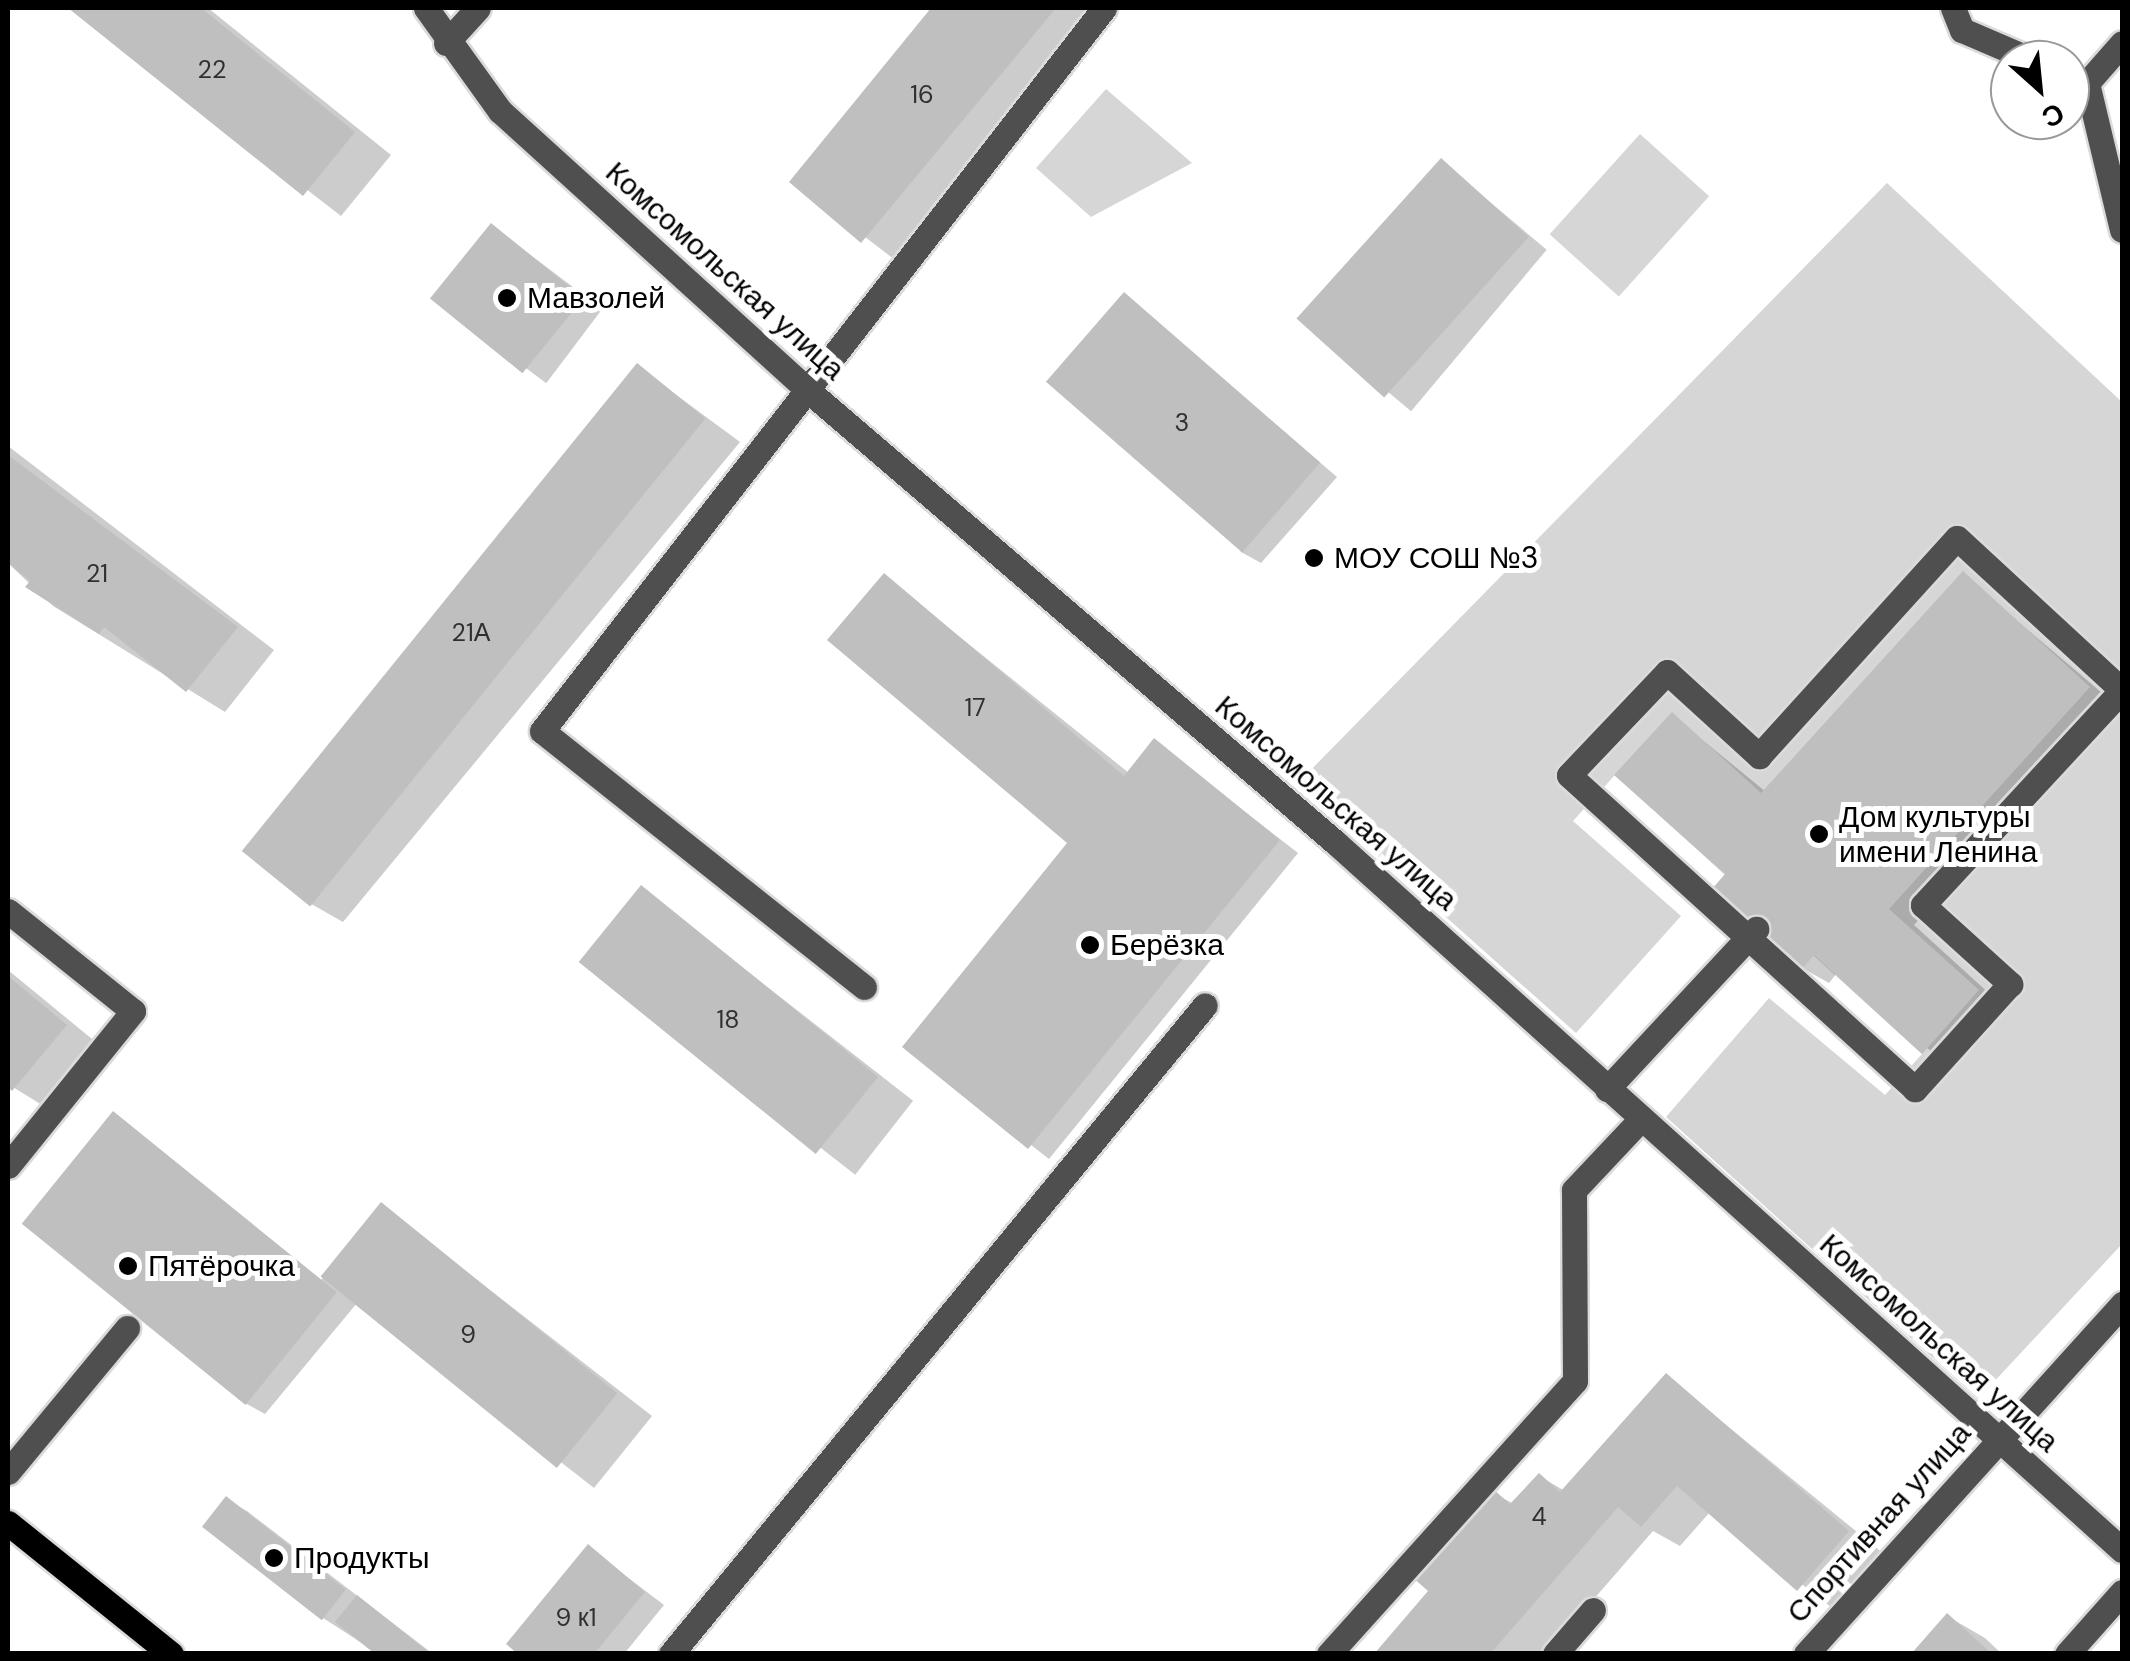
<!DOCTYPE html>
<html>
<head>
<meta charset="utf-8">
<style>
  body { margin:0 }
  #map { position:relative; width:2130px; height:1661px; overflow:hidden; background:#fff; font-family:"DM Sans",sans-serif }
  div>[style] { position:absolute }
  .green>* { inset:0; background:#d6d6d6; transform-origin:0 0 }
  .shadow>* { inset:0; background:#0003; transform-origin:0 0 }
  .building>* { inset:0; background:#bfbfbf; transform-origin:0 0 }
  .roads { filter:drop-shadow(2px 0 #dbdbdb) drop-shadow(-2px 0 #dbdbdb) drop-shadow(0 2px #dbdbdb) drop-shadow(0 -2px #dbdbdb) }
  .minor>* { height:25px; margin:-12.5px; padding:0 12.5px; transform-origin:12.5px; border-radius:12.5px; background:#4f4f4f }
  .major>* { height:25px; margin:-12.5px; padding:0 12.5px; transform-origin:12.5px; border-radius:12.5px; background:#000 }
  .dots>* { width:28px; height:28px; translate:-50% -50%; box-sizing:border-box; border:5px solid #fff; border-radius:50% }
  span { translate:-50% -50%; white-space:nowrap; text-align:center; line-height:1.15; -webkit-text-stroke:10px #fff; paint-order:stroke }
  .number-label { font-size:25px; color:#303030 }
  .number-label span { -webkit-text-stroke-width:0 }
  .street-label { font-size:30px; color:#000 }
  .poi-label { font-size:30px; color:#000 }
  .left { translate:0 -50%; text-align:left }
  .frame { position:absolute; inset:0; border:10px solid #000; pointer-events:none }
  .north { position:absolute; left:1990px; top:40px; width:100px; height:100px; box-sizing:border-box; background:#fff; border:2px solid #999; border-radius:50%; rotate:153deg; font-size:28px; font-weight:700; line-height:40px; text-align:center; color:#000 }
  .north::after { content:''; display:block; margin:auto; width:35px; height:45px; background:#000; clip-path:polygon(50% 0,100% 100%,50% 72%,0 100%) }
</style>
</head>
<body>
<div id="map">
  <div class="green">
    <i style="clip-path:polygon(1106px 89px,1192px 163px,1091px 217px,1036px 168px)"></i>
    <i style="left:1640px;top:134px;width:93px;height:135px;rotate:42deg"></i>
    <i style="clip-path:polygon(1887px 183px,2122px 402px,2122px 1244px,1978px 1399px,1666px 1117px,1769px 998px,1885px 1095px,1922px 1054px,1615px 775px,1573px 821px,1681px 916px,1576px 1033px,1297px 784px)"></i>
  </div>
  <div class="shadow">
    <i style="clip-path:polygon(72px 8px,208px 8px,391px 155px,341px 216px)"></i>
    <i style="clip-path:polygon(935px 8px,1111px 8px,899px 263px,792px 181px)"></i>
    <i style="left:1441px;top:161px;width:138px;height:211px;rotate:40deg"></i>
    <i style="left:492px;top:226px;width:138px;height:93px;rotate:37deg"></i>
    <i style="clip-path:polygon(1124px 295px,1337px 477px,1261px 563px,1241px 552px)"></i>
    <i style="clip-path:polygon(637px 366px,740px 442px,343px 922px,306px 901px)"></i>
    <i style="clip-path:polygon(8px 446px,274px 650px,225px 712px,53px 606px,8px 563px)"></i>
    <i style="clip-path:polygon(1963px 575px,2115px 704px,1914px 925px,2004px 1007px,1950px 1067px,1837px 973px,1829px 983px,1802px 968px,1728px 874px,1672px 715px,1766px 792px)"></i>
    <i style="clip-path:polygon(884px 576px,1129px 773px,1154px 741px,1298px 853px,1049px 1159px,906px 1047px,1072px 843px)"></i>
    <i style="left:642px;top:889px;width:344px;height:94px;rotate:38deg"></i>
    <i style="clip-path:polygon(8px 970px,103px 1048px,50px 1110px,8px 1084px)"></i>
    <i style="clip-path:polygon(114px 1115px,321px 1280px,381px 1205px,652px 1416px,594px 1488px,357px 1303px,265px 1414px,245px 1403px)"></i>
    <i style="clip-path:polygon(1666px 1376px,1884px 1554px,1836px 1611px,1710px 1512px,1680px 1546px,1653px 1531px,1546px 1654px,1377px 1654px,1432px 1591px,1493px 1493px,1514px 1504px,1539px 1476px,1565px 1491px)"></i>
    <i style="clip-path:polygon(227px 1500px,247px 1511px,433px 1654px,379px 1654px,323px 1618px)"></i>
    <i style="clip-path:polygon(589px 1548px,664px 1605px,624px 1654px,522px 1654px)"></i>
    <i style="clip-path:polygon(1947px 1616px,1985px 1638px,2002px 1654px,1914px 1654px)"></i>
  </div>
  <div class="building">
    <i style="clip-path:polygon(68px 8px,201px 8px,355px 132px,303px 196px)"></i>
    <i style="clip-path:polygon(931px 8px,1056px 8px,861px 243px,789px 182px)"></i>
    <i style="left:1441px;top:158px;width:118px;height:216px;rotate:42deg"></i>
    <i style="left:491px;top:223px;width:119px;height:97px;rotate:39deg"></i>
    <i style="left:1124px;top:292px;width:260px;height:119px;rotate:41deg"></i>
    <i style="left:637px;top:363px;width:88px;height:628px;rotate:39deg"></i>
    <i style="clip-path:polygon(8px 455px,238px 627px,186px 692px,104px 627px,99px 634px,25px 587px,30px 581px,8px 563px)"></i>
    <i style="clip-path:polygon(1963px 571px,2090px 687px,1889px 909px,1979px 990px,1922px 1054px,1814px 955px,1801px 970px,1712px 889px,1725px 874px,1614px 775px,1672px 712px,1761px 793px)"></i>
    <i style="clip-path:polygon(884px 573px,1124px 776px,1154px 738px,1280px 840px,1028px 1149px,902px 1047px,1067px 843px,827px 640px)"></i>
    <i style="left:641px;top:885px;width:305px;height:99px;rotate:39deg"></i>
    <i style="clip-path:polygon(8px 976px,67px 1025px,12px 1091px,8px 1087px)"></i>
    <i style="left:113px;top:1111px;width:288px;height:145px;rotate:39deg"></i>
    <i style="left:381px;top:1202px;width:304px;height:96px;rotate:39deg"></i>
    <i style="clip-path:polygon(1666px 1373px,1849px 1531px,1797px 1591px,1677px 1486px,1641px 1527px,1618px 1507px,1490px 1654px,1374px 1654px,1428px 1591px,1412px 1577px,1493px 1489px,1510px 1504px,1539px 1473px,1560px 1492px)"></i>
    <i style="left:226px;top:1496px;width:152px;height:39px;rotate:38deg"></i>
    <i style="clip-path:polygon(588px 1544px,645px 1592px,594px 1654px,518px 1654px,506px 1644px)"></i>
    <i style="clip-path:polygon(357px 1595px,420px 1645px,431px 1654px,375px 1654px,335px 1622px)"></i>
    <i style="clip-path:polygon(1947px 1613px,1992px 1654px,1911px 1654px)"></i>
  </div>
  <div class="roads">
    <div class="minor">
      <i style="left:426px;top:8px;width:127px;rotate:54.3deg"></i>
      <i style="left:500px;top:111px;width:411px;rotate:42.2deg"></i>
      <i style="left:804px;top:387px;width:701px;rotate:40.6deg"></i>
      <i style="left:1336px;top:843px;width:1057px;rotate:41.97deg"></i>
      <i style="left:1953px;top:8px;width:24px;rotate:68deg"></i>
      <i style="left:1962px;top:30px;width:76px;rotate:23.2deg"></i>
      <i style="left:446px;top:43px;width:47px;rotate:-47.6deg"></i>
      <i style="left:2087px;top:83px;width:151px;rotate:76.6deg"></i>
      <i style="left:2087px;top:83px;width:53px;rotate:-48.8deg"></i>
      <i style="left:1957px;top:538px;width:224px;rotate:42.7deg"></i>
      <i style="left:2122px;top:690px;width:293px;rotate:132.8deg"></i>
      <i style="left:1923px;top:905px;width:118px;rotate:42.2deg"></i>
      <i style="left:2010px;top:984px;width:142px;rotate:132.1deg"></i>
      <i style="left:1915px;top:1089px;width:467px;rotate:-137.8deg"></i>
      <i style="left:1569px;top:775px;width:142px;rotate:-46.4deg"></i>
      <i style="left:1667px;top:672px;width:125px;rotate:42.4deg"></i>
      <i style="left:1759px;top:756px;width:294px;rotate:-47.8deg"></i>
      <i style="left:8px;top:911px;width:160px;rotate:38.7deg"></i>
      <i style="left:133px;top:1011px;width:199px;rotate:128.9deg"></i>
      <i style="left:864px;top:987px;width:411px;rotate:-141.5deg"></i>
      <i style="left:542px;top:731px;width:916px;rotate:-52.14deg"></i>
      <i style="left:1607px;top:1089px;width:219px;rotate:-47deg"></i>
      <i style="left:8px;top:1472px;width:187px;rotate:-50.4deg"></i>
      <i style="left:671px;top:1654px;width:840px;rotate:-50.55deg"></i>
      <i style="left:1329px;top:1654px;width:367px;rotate:-48deg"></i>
      <i style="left:1575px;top:1381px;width:191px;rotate:-90.3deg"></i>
      <i style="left:1574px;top:1190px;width:96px;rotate:-46.7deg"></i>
      <i style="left:1555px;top:1654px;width:58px;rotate:-49.2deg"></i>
      <i style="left:1806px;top:1654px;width:472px;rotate:-47.9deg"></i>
      <i style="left:2067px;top:1654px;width:83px;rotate:-48.4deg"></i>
    </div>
    <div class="major">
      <i style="left:8px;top:1523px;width:209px;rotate:38.8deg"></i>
    </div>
  </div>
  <div class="dots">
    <i style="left:507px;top:298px;background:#000"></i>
    <i style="left:1314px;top:558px;background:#000"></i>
    <i style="left:1819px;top:834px;background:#000"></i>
    <i style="left:1090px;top:945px;background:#000"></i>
    <i style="left:128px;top:1266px;background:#000"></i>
    <i style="left:274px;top:1558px;background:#000"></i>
  </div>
  <div class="number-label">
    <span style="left:212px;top:70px">22</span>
    <span style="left:922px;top:95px">16</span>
    <span style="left:1182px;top:423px">3</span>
    <span style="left:97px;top:574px">21</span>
    <span style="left:471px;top:633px">21А</span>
    <span style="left:975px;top:708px">17</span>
    <span style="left:728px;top:1020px">18</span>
    <span style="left:468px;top:1335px">9</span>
    <span style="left:1539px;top:1517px">4</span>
    <span style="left:576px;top:1618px">9 к1</span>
  </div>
  <div class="street-label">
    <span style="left:725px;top:271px;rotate:42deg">Комсомольская улица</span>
    <span style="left:1336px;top:803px;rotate:41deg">Комсомольская улица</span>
    <span style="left:1939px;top:1343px;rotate:42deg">Комсомольская улица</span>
    <span style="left:1879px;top:1523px;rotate:-48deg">Спортивная улица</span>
  </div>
  <div class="poi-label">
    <span class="left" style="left:527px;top:298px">Мавзолей</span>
    <span class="left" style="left:1334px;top:558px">МОУ СОШ №3</span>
    <span class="left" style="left:1839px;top:834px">Дом культуры<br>имени Ленина</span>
    <span class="left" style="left:1110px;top:945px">Берёзка</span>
    <span class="left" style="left:148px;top:1266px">Пятёрочка</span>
    <span class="left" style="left:294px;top:1558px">Продукты</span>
  </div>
  <div class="frame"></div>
  <div class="north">С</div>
</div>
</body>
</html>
